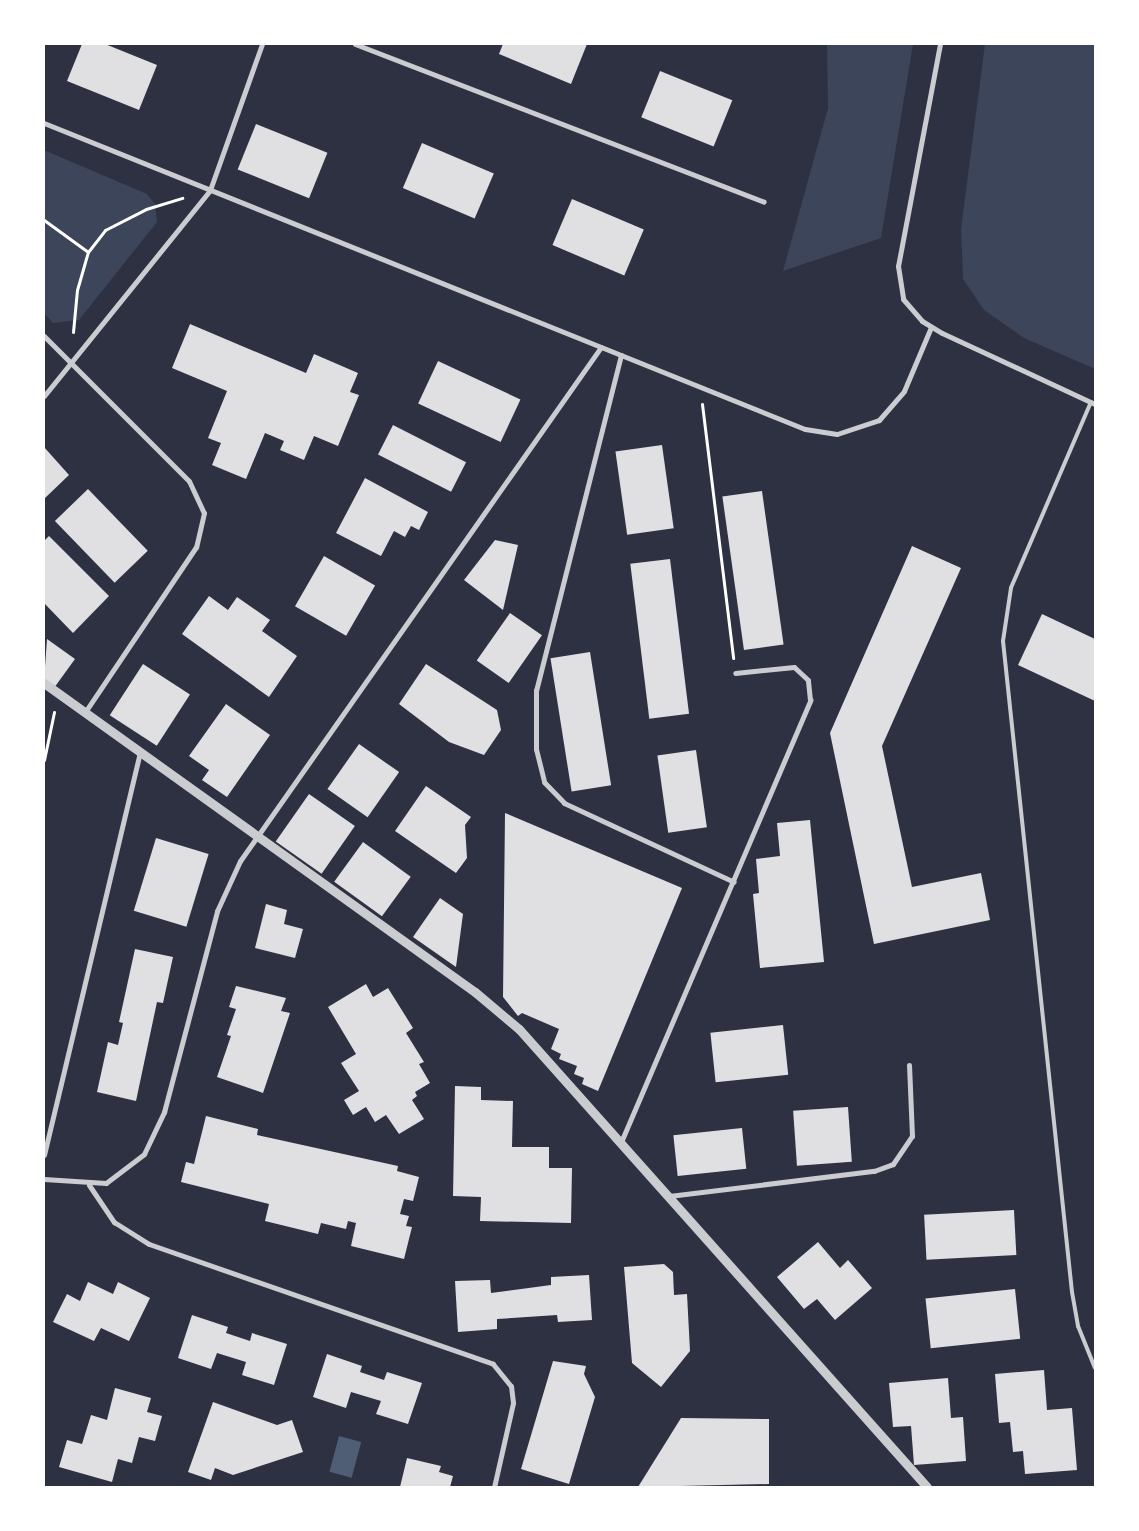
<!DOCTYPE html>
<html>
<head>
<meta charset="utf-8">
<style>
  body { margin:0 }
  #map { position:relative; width:1139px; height:1531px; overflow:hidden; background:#2d3142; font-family:Helvetica,sans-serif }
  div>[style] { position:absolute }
  .green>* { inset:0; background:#3c4559 }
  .water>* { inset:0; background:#4f5d75; transform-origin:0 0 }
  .building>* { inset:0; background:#e0e0e3; transform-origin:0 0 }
  .path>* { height:3px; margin:-1.5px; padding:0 1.5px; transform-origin:1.5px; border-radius:1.5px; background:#fff }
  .service>* { height:4px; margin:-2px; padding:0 2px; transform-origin:2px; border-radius:2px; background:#caccd0 }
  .minor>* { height:5px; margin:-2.5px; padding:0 2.5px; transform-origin:2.5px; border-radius:2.5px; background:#caccd0 }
  .tertiary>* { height:9px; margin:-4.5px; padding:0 4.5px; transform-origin:4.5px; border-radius:4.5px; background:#caccd0 }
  span { translate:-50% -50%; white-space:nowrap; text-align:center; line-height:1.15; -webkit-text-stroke:4px #fff; paint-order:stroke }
  .frame { position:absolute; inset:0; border:45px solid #fff; pointer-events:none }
</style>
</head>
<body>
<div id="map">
  <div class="green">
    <i style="clip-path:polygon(827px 44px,913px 44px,881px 238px,783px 271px,828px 108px)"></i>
    <i style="clip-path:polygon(985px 44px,1095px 44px,1095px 369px,1024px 338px,984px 310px,963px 279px,961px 229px)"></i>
    <i style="clip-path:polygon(44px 150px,147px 194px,155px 204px,157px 222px,79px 320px,53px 323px,44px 313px)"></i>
  </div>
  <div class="water">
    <i style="left:339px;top:1436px;width:23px;height:37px;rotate:15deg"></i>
  </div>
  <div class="building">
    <i style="clip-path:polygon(82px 44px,105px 44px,157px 65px,139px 110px,67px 81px)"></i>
    <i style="clip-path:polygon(503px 44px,587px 44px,571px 84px,499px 54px)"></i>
    <i style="left:660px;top:71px;width:78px;height:50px;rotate:22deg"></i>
    <i style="left:256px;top:124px;width:77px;height:49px;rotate:22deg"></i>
    <i style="left:422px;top:143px;width:78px;height:49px;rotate:23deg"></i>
    <i style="left:572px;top:199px;width:78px;height:50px;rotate:23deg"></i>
    <i style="clip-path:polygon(190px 324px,306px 373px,314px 354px,358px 373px,350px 392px,359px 395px,338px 446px,314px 436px,304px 460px,280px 450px,284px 441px,265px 433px,246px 479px,212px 465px,221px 443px,208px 438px,227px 391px,172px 368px)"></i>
    <i style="left:438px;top:361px;width:91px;height:47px;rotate:25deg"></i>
    <i style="left:393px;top:425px;width:82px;height:33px;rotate:27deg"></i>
    <i style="left:662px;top:445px;width:84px;height:47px;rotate:82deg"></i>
    <i style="clip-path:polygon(44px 447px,69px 475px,44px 499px)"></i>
    <i style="clip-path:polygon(365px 478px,428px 512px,419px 530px,411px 526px,405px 537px,394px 531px,381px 556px,336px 533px)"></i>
    <i style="left:88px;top:489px;width:86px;height:46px;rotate:46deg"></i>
    <i style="left:762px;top:491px;width:155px;height:40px;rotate:82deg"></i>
    <i style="clip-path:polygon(49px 536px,109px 596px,73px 633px,44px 603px,44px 541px)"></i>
    <i style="clip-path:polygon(495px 540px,518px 545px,503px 610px,464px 580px)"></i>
    <i style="clip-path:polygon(912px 546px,961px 568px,882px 746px,912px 887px,981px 873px,990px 920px,874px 944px,830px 733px)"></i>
    <i style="left:324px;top:556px;width:59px;height:58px;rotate:30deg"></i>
    <i style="left:670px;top:559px;width:156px;height:40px;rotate:83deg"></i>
    <i style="clip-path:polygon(209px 596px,228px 610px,237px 597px,270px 620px,262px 631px,297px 656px,269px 697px,182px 634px)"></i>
    <i style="left:510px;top:613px;width:39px;height:58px;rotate:35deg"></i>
    <i style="clip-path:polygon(1042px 614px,1095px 639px,1095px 701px,1018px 665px)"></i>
    <i style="clip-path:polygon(47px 639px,75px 659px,54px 688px,44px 681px)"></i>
    <i style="left:590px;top:652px;width:135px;height:40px;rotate:81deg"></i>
    <i style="left:143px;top:664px;width:56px;height:61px;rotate:33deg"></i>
    <i style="clip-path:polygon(426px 664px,497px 710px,501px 730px,484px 755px,449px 742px,399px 704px)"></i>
    <i style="clip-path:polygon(226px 704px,270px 735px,227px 797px,202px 780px,209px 770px,189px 756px)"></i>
    <i style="left:359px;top:744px;width:49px;height:55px;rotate:35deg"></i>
    <i style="left:696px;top:750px;width:78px;height:39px;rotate:82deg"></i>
    <i style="clip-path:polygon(426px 786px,471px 817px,465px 825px,467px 858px,456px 873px,395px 831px)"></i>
    <i style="left:309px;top:794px;width:56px;height:58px;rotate:35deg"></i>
    <i style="clip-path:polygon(505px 813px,682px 888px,598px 1091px,582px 1084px,584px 1078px,574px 1074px,577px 1066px,559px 1059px,561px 1054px,551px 1049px,559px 1029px,522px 1013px,518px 1016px,503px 997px)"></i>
    <i style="clip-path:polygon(810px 820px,824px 962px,760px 968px,753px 894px,759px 893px,756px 859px,780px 856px,777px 823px)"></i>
    <i style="left:156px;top:838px;width:55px;height:76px;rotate:17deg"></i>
    <i style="left:363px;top:842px;width:59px;height:49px;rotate:36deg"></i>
    <i style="clip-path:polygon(440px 898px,463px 914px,456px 967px,413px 937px)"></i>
    <i style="clip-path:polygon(266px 904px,287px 910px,284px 924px,303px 929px,295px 958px,255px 948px)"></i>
    <i style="clip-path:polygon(135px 949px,173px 957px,163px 1003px,157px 1002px,136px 1101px,97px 1092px,108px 1042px,118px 1045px,123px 1023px,119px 1022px)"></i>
    <i style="clip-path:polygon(366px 984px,373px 997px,388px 988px,413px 1028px,406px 1033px,424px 1062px,419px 1064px,430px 1083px,415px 1092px,417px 1096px,412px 1100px,424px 1119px,399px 1134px,386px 1115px,375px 1122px,366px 1107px,353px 1115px,344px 1100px,359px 1091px,341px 1063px,356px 1054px,328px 1007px)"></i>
    <i style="clip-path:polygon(236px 986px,286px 998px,281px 1011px,290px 1013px,263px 1093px,217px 1077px,231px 1036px,227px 1035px,236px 1009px,229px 1007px)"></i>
    <i style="left:783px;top:1025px;width:50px;height:73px;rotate:84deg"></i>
    <i style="clip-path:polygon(455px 1086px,481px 1087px,481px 1100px,513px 1101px,512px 1147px,549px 1147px,549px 1168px,572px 1168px,571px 1223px,480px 1221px,481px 1197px,453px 1196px)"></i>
    <i style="left:848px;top:1107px;width:55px;height:55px;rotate:86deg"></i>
    <i style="clip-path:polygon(206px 1116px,258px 1129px,257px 1135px,398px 1166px,397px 1171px,419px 1177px,413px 1201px,404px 1199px,400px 1214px,409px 1216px,406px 1226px,412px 1227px,404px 1259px,351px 1246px,356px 1223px,348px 1221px,346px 1229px,321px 1223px,318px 1234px,265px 1221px,269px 1204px,181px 1182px,186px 1162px,194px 1164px)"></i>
    <i style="left:742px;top:1128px;width:41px;height:69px;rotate:84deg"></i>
    <i style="left:1014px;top:1210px;width:45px;height:90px;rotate:87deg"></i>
    <i style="clip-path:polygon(818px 1242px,840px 1268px,848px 1260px,872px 1288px,835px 1320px,817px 1299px,804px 1309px,777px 1277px)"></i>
    <i style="clip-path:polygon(664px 1264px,673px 1272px,674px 1295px,687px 1294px,690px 1351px,661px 1387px,632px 1363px,624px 1267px)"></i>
    <i style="clip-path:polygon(589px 1275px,592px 1320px,558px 1322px,557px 1315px,497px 1319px,497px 1329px,458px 1332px,455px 1281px,490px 1280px,491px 1293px,551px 1285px,551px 1277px)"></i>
    <i style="clip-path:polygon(88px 1282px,113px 1294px,118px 1282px,150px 1298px,129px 1341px,101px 1328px,94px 1341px,53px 1322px,67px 1294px,80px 1301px)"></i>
    <i style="left:1015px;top:1289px;width:50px;height:90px;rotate:84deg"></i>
    <i style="clip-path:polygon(192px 1315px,228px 1327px,226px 1333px,250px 1341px,252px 1333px,287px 1344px,274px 1385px,242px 1375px,246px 1362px,217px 1353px,211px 1369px,178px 1358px)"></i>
    <i style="clip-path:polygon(327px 1354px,362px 1366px,360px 1372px,384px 1380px,387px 1372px,422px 1383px,408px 1424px,376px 1414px,381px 1401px,351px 1392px,346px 1408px,313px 1397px)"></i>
    <i style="clip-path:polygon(553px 1361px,586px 1366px,584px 1374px,595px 1397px,569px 1484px,521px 1469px)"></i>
    <i style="clip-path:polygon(1044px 1370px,1047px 1410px,1072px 1408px,1077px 1470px,1025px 1474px,1023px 1451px,1013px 1452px,1010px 1422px,999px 1423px,995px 1374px)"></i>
    <i style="clip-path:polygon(948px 1378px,951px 1418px,963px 1417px,966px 1461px,914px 1465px,911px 1426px,893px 1427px,889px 1383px)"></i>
    <i style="clip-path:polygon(115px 1388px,151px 1398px,147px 1412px,162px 1416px,155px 1441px,139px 1437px,132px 1463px,118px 1459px,112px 1482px,59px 1467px,67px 1440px,82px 1444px,91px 1415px,107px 1420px)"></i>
    <i style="clip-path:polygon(213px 1402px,277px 1425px,292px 1420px,303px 1452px,233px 1475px,215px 1468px,211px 1480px,188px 1472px)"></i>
    <i style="clip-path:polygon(681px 1418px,769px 1419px,769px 1484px,638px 1487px)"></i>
    <i style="clip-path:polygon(407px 1458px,441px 1466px,439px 1472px,453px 1476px,450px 1487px,400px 1487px)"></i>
  </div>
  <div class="path">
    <i style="left:44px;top:220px;width:54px;rotate:36deg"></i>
    <i style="left:73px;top:332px;width:42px;rotate:-84.6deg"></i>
    <i style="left:77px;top:290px;width:40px;rotate:-74deg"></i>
    <i style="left:88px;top:252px;width:28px;rotate:-52deg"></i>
    <i style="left:105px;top:230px;width:46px;rotate:-27.1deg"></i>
    <i style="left:146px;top:209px;width:38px;rotate:-17deg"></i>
    <i style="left:702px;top:404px;width:256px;rotate:83deg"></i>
    <i style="left:44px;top:760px;width:49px;rotate:-78.2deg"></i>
  </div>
  <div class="service">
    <i style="left:1091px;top:402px;width:202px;rotate:113.3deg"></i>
    <i style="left:1011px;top:588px;width:54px;rotate:98.6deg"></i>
    <i style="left:1003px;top:641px;width:655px;rotate:83.95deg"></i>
    <i style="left:1072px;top:1292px;width:35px;rotate:80deg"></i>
    <i style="left:1078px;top:1326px;width:45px;rotate:68deg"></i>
  </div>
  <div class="minor">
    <i style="left:355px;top:44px;width:438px;rotate:21.1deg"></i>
    <i style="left:940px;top:44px;width:226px;rotate:100.7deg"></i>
    <i style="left:898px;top:266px;width:33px;rotate:81deg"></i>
    <i style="left:903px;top:299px;width:29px;rotate:49deg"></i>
    <i style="left:922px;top:321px;width:23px;rotate:31deg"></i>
    <i style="left:942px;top:333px;width:169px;rotate:24.9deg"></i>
    <i style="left:44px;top:123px;width:820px;rotate:21.91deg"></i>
    <i style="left:805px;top:429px;width:32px;rotate:9deg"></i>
    <i style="left:837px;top:434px;width:44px;rotate:-18.4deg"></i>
    <i style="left:879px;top:420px;width:38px;rotate:-49deg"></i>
    <i style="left:904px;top:391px;width:69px;rotate:-67.1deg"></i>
    <i style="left:44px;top:336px;width:205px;rotate:45deg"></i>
    <i style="left:189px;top:481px;width:35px;rotate:65deg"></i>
    <i style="left:204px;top:513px;width:35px;rotate:103deg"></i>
    <i style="left:196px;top:547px;width:199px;rotate:123.9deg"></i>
    <i style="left:621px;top:355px;width:346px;rotate:104.2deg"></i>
    <i style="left:536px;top:690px;width:59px;rotate:90deg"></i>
    <i style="left:536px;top:749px;width:34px;rotate:76deg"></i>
    <i style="left:544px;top:782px;width:29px;rotate:46deg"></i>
    <i style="left:564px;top:803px;width:187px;rotate:24.9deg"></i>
    <i style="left:44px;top:396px;width:265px;rotate:-51.1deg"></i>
    <i style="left:210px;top:190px;width:155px;rotate:-70.4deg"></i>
    <i style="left:621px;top:1142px;width:481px;rotate:-66.8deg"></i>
    <i style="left:810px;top:700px;width:20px;rotate:-96deg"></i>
    <i style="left:808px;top:680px;width:19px;rotate:-137deg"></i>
    <i style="left:794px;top:667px;width:59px;rotate:174.2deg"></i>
    <i style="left:44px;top:1155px;width:414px;rotate:-76.6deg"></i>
    <i style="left:44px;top:1179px;width:62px;rotate:3.7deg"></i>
    <i style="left:106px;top:1183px;width:48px;rotate:-37.3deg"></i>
    <i style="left:144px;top:1154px;width:47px;rotate:-64.5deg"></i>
    <i style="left:164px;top:1112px;width:208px;rotate:-75.2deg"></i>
    <i style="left:217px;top:911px;width:55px;rotate:-65.3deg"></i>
    <i style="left:240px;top:861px;width:628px;rotate:-54.92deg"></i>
    <i style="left:89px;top:1185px;width:45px;rotate:56deg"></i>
    <i style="left:114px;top:1222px;width:41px;rotate:32.2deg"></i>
    <i style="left:149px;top:1244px;width:364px;rotate:19.2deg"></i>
    <i style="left:493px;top:1364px;width:28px;rotate:51deg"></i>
    <i style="left:511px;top:1386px;width:17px;rotate:83deg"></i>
    <i style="left:513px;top:1403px;width:86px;rotate:102.7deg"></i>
    <i style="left:669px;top:1196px;width:207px;rotate:-7deg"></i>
    <i style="left:874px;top:1171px;width:20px;rotate:-20deg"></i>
    <i style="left:893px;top:1164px;width:34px;rotate:-56deg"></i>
    <i style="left:912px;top:1136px;width:71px;rotate:-92.4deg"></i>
  </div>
  <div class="tertiary">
    <i style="left:44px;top:683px;width:530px;rotate:35.64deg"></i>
    <i style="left:475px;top:992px;width:57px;rotate:40.1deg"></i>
    <i style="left:519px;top:1029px;width:613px;rotate:48.3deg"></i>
  </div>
  <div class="frame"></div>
</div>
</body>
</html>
